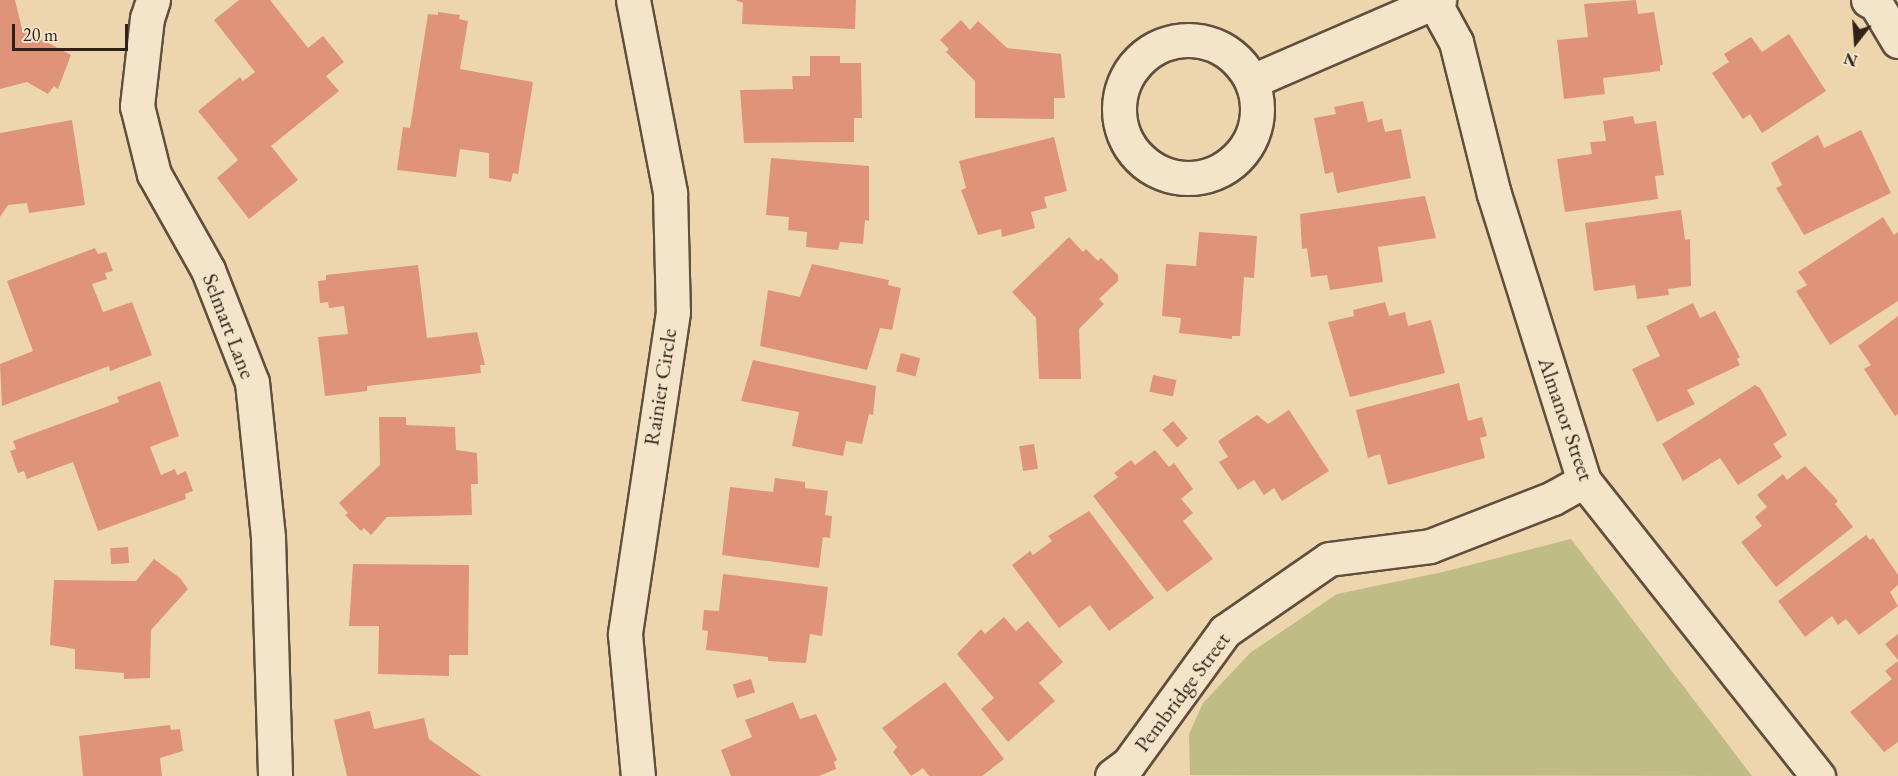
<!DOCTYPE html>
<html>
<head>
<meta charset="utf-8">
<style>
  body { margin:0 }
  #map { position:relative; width:1898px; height:776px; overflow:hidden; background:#edd6ae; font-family:"EB Garamond",serif }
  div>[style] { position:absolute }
  .green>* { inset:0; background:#bfbc85 }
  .building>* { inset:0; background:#df9479; transform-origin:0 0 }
  .roads { filter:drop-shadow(2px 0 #614e3d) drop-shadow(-2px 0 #614e3d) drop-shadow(0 2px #614e3d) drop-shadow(0 -2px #614e3d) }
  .street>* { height:33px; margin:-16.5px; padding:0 16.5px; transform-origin:16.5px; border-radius:16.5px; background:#f3e4ca }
  .street>.ring { margin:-16.5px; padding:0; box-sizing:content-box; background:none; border:33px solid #f3e4ca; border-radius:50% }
  span { translate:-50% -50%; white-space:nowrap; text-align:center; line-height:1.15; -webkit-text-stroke:5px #f3e4ca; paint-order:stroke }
  .street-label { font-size:22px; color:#322117 }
  .north { position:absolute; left:1826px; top:12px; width:60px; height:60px; -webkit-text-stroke:4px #f3e4ca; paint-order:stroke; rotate:197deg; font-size:16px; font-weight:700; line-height:24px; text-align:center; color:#322117 }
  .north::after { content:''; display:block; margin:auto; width:21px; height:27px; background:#322117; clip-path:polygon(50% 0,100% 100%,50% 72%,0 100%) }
  .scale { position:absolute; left:12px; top:24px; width:116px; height:27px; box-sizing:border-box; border:3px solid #322117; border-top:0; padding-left:8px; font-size:18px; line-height:21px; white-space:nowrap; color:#322117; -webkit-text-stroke:4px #f3e4ca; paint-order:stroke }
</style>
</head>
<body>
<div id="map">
  <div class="green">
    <i style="clip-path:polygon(1571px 539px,1752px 776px,1190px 775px,1189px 734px,1203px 703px,1250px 653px,1337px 594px,1443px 572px)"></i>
  </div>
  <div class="building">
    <i style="clip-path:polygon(0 0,15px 0,22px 29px,71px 55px,58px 89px,54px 86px,48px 94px,27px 82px,0 89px)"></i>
    <i style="clip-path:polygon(239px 0,270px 0,308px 48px,323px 36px,344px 62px,326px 76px,339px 91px,271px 146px,298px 180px,249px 219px,217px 178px,238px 160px,198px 111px,240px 77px,243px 81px,255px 72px,214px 20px)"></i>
    <i style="clip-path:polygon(735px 0,856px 0,855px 29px,742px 24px,743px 3px)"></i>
    <i style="clip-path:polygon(1636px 0,1638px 14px,1654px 12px,1663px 65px,1660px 65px,1660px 71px,1603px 78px,1605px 94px,1564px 99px,1557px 40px,1588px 37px,1584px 4px)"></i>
    <i style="clip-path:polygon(438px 12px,460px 15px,459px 19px,468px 21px,460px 69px,533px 82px,518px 174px,513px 173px,511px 182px,489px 178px,489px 153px,460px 149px,456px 177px,397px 170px,403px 127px,410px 128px,428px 14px,438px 15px)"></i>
    <i style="clip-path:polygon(961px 20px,970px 30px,978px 21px,1007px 48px,1061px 54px,1065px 98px,1054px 98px,1054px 119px,975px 118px,975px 81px,946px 52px,949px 49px,940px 40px)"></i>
    <i style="clip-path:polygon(1789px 34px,1826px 91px,1762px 133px,1750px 114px,1743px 119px,1712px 73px,1729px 62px,1724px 54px,1751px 37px,1762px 52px)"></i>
    <i style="clip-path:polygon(810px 56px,840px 56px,840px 63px,861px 63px,862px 118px,854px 118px,854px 142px,744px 143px,740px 90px,793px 89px,792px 76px,810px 76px)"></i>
    <i style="clip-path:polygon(1363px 101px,1368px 122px,1382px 119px,1385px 132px,1401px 129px,1411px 178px,1337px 193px,1333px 172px,1325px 174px,1314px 118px,1336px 114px,1334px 107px)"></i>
    <i style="clip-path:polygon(1633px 116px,1635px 124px,1656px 121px,1664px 175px,1655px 176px,1658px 199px,1565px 212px,1557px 159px,1592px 154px,1590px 142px,1606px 141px,1603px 121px)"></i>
    <i style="clip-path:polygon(72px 120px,85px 205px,29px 213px,27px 203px,8px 205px,0 217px,0 133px)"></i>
    <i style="clip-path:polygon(1861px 130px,1891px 193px,1804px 235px,1776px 188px,1782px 185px,1771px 163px,1818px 135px,1824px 148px)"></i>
    <i style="clip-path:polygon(1054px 137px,1067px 191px,1044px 197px,1047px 208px,1031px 212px,1035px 228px,1002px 237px,1001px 229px,978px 235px,961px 190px,966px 188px,959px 161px)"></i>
    <i style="clip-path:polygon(771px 158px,869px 166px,869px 221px,865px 220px,863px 244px,840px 242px,838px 250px,806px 247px,807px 232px,788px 230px,789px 217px,766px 215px)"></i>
    <i style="clip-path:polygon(1425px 196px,1436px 238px,1378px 247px,1383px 282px,1330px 290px,1327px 275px,1311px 277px,1307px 248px,1302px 249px,1300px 214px)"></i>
    <i style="clip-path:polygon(1681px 210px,1685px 240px,1690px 239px,1691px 286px,1668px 289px,1669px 295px,1637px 299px,1635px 285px,1594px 291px,1585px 223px)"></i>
    <i style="clip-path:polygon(1883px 217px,1894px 235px,1898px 232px,1898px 301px,1830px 345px,1796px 291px,1807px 285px,1798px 272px)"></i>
    <i style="clip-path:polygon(1199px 232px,1257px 236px,1254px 278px,1244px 277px,1240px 336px,1232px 336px,1232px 339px,1179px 333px,1181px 318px,1162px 316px,1166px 264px,1196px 266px)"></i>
    <i style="clip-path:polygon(1069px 237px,1083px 252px,1086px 249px,1098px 261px,1101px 258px,1118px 275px,1118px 281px,1099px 299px,1104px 304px,1079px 329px,1081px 379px,1039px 379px,1036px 318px,1012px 292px)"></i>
    <i style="clip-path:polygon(95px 248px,98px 254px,106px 252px,113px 271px,105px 273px,107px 279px,92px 284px,103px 312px,132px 302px,152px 355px,110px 371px,109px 366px,2px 406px,0 364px,33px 351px,7px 281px)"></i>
    <i style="clip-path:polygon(812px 264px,889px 280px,888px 285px,901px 288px,892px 330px,880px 328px,867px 370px,760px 346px,768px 290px,800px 297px)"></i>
    <i style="clip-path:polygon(418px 265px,427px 338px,477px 332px,485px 365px,480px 365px,481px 373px,367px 386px,367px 391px,325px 396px,318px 337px,348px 334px,344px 306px,329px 308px,328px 302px,320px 303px,318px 281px,326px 280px,326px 275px)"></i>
    <i style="clip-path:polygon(1385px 302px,1389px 316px,1405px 312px,1408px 326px,1431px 320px,1445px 373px,1350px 397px,1328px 322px,1354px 316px,1353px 310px)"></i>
    <i style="clip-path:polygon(1693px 303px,1700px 318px,1715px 311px,1740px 357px,1737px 359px,1740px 365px,1687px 390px,1695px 404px,1657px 422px,1632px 369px,1660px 356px,1646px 326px)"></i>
    <i style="clip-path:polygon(1898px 316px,1898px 414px,1895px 416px,1864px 369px,1871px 365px,1858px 346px)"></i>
    <i style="left:901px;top:353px;width:20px;height:19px;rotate:15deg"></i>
    <i style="clip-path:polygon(753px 360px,876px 386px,873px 415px,869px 414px,862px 444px,846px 441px,843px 456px,792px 446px,799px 412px,741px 401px)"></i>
    <i style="left:1153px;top:375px;width:24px;height:17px;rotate:12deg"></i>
    <i style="clip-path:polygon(160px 381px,179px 436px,150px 447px,161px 475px,175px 469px,177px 475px,186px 471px,193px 491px,185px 494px,186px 499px,98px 531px,73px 462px,27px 479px,24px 471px,18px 473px,10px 451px,16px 449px,13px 441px,119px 402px,117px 397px)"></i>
    <i style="clip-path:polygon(1459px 383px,1468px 421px,1482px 417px,1487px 436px,1480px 438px,1485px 458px,1388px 485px,1380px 454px,1368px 458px,1356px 410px)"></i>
    <i style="clip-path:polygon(1755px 385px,1760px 388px,1787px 435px,1773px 444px,1782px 457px,1738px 485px,1720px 458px,1683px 481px,1662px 444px)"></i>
    <i style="clip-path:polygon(1289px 410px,1329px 471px,1282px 501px,1274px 488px,1264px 495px,1254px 480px,1238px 490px,1219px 462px,1228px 457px,1218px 441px,1257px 415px,1268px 424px)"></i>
    <i style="clip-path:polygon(379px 417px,406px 417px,406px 425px,455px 427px,456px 450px,477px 453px,478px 484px,471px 484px,472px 515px,387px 517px,371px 535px,364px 528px,361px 531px,345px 515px,348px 513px,339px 503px,380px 465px)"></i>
    <i style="left:1173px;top:421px;width:23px;height:14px;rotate:50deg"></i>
    <i style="left:1034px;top:444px;width:25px;height:15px;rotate:81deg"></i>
    <i style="clip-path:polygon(1155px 450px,1169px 467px,1174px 463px,1193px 489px,1181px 499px,1193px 513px,1183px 521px,1213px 559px,1167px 592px,1093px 496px,1118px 477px,1114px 473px,1131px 460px,1135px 465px)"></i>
    <i style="clip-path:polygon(1805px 466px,1838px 501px,1835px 504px,1853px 527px,1776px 587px,1741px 542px,1762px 526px,1755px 517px,1767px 507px,1757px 495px,1783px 474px,1787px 480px)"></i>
    <i style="clip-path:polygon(775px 478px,805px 482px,805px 488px,828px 491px,825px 515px,832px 516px,830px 538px,823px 537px,819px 568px,722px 555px,730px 487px,773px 492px)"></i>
    <i style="clip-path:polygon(1089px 511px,1154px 598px,1109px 631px,1090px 605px,1059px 628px,1012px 565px,1030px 551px,1033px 555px,1052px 541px,1048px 536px)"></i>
    <i style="clip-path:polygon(1866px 535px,1870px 540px,1873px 538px,1898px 575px,1898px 585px,1890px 592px,1898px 606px,1859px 635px,1846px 619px,1838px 625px,1832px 616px,1805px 637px,1778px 601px)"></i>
    <i style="left:128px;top:547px;width:16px;height:18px;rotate:86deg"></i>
    <i style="clip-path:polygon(154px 559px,180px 578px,188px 589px,151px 630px,150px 678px,124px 679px,124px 673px,75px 669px,75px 649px,50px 645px,54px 580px,136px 581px)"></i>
    <i style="clip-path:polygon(353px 564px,469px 565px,468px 655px,449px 655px,449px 676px,378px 674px,379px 626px,349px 626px)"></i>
    <i style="clip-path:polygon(723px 574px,828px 587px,822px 636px,810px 634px,806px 663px,768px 661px,768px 657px,706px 650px,708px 631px,702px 630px,704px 610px,719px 611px)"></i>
    <i style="clip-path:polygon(1004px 617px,1016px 631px,1028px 621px,1063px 662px,1039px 683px,1055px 701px,1008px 742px,981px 709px,994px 698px,957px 654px,981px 629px,985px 634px)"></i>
    <i style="clip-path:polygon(1898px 634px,1898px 660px,1885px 644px)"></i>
    <i style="clip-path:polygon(1898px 661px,1898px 742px,1884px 752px,1850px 712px,1892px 679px,1885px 671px)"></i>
    <i style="left:751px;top:679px;width:14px;height:19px;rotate:73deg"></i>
    <i style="clip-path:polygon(945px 682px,1004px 759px,982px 776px,929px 776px,923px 768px,911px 776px,893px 752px,897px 747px,882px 728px)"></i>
    <i style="clip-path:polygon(793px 702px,800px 719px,816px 714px,837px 760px,834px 762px,836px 769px,819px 776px,731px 776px,721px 750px,752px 737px,745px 720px)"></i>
    <i style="clip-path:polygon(370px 711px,374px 729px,424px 718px,429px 739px,481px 776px,347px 776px,334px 720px)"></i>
    <i style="clip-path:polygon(170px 725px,171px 730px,180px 729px,183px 751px,160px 758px,162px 776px,83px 776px,79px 736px)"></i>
  </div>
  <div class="roads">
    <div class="street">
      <i style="left:153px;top:0;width:19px;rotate:108deg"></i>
      <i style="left:147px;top:18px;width:89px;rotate:96.5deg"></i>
      <i style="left:137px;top:106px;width:70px;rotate:76deg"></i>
      <i style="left:154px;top:174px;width:110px;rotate:60.6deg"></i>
      <i style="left:208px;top:270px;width:120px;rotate:68.6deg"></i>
      <i style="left:252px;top:382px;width:157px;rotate:84.1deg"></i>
      <i style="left:268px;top:538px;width:238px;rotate:88.3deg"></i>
      <i style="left:633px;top:0;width:197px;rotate:79.1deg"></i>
      <i style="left:670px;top:193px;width:119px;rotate:88.6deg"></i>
      <i style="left:673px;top:312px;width:326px;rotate:98.5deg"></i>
      <i style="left:625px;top:634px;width:143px;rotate:84.8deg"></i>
      <i style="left:1433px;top:0;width:48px;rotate:61.3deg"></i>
      <i style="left:1456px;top:42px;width:157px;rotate:76deg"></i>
      <i style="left:1494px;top:194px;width:301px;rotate:72.6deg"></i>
      <i style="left:1584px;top:481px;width:377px;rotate:51.6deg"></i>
      <i style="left:1868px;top:0;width:9px;rotate:27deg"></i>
      <i style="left:1876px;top:4px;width:43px;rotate:59.3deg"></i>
      <i class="ring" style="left:1119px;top:40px;width:105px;height:105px"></i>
      <i style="left:1252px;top:81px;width:204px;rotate:-23.4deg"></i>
      <i style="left:1112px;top:776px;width:21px;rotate:-37deg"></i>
      <i style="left:1129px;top:763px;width:163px;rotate:-54deg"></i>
      <i style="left:1225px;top:631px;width:126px;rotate:-34.7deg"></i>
      <i style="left:1329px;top:559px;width:102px;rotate:-7.3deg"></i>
      <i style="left:1430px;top:546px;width:132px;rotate:-21.3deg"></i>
      <i style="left:1553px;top:498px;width:35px;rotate:-29deg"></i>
    </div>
  </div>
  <div class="street-label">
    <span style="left:229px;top:326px;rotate:69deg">Selmart Lane</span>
    <span style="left:660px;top:387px;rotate:-81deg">Rainier Circle</span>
    <span style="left:1566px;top:419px;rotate:71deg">Almanor Street</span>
    <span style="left:1182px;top:692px;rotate:-53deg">Pembridge Street</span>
  </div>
  <div class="north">N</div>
  <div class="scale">20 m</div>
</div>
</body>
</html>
